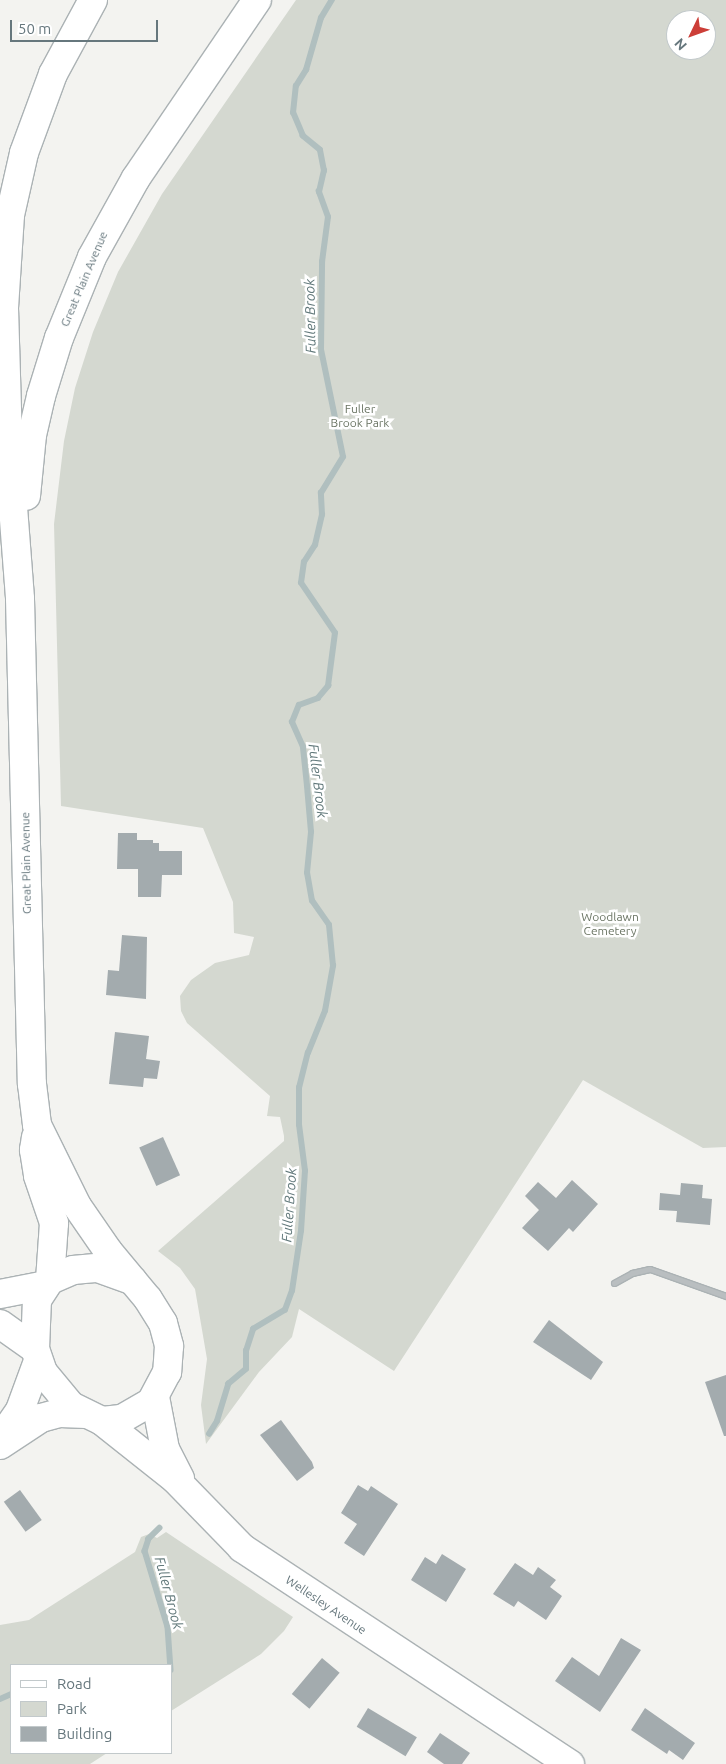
<!DOCTYPE html>
<html>
<head>
<meta charset="utf-8">
<style>
  body { margin:0 }
  #map { position:relative; width:726px; height:1764px; overflow:hidden; background:#f3f3f0; font-family:Ubuntu,sans-serif }
  div>[style] { position:absolute }
  .green>* { inset:0; background:#d4d8d0 }
  .stream>* { height:5.5px; margin:-2.75px; padding:0 2.75px; transform-origin:2.75px; border-radius:2.75px; background:#b0bfbf }
  .building>* { inset:0; background:#a3abae; transform-origin:0 0 }
  .roads { filter:drop-shadow(1px 0 #abb2b4) drop-shadow(-1px 0 #abb2b4) drop-shadow(0 1px #abb2b4) drop-shadow(0 -1px #abb2b4) }
  .street>* { height:5px; margin:-2.5px; padding:0 2.5px; transform-origin:2.5px; border-radius:2.5px; background:#b9bec0 }
  .secondary>* { height:28px; margin:-14px; padding:0 14px; transform-origin:14px; border-radius:14px; background:#fff }
  .primary>* { height:28px; margin:-14px; padding:0 14px; transform-origin:14px; border-radius:14px; background:#fff }
  span { translate:-50% -50%; white-space:nowrap; text-align:center; line-height:1.15; -webkit-text-stroke:5px #fff; paint-order:stroke }
  .street-label { font-size:12px; color:#66777d }
  .park-label { font-size:12px; color:#6b7564 }
  .water-label { font-size:14px; color:#62797b; font-style:italic }
  .legend { position:absolute; left:10px; top:1664px; width:162px; height:90px; box-sizing:border-box; background:#fff; border:1px solid #c2c9cb; margin:0; padding:6px 9px; list-style:none; font-size:15px; color:#66777d }
  .legend li { display:flex; align-items:center; gap:10px; height:25px }
  .legend b { width:25px; border:1px solid #c2c9cb }
  .north { position:absolute; left:666px; top:10px; width:50px; height:50px; box-sizing:border-box; background:#fff; border:1px solid #c2c9cb; border-radius:50%; rotate:228deg; font-size:14px; font-weight:700; line-height:20px; text-align:center; color:#66777d }
  .north::after { content:''; display:block; margin:auto; width:18px; height:22px; background:#cc3e38; clip-path:polygon(50% 0,100% 100%,50% 72%,0 100%) }
  .scale { position:absolute; left:10px; top:20px; width:148px; height:22px; box-sizing:border-box; border:2px solid #66777d; border-top:0; padding-left:6px; font-size:15px; line-height:18px; white-space:nowrap; color:#66777d; -webkit-text-stroke:4px #fff; paint-order:stroke }
</style>
</head>
<body>
<div id="map">
  <div class="green">
    <i style="clip-path:polygon(evenodd,296px 0,726px 0,726px 1147px,703px 1148px,583px 1080px,394px 1371px,299px 1309px,292px 1337px,259px 1372px,206px 1444px,201px 1405px,207px 1359px,195px 1289px,180px 1268px,158px 1251px,284px 1141px,284px 1136px,280px 1117px,267px 1116px,270px 1096px,187px 1023px,181px 1011px,180px 996px,191px 980px,215px 963px,249px 955px,254px 937px,234px 933px,233px 902px,203px 828px,61px 806px,54px 524px,64px 441px,75px 388px,93px 332px,118px 272px,162px 194px,296px 0,676px 20px,706px 20px,706px 50px,676px 50px,676px 20px)"></i>
    <i style="clip-path:polygon(166px 1532px,293px 1617px,284px 1631px,261px 1654px,171px 1711px,171px 1665px,11px 1665px,11px 1753px,107px 1753px,90px 1764px,0 1764px,0 1625px,29px 1620px,135px 1552px,141px 1537px,149px 1534px,157px 1538px)"></i>
  </div>
  <div class="stream">
    <i style="left:209px;top:1434px;width:15px;rotate:-58deg"></i>
    <i style="left:217px;top:1421px;width:39px;rotate:-73deg"></i>
    <i style="left:228px;top:1384px;width:23px;rotate:-40deg"></i>
    <i style="left:246px;top:1369px;width:18px;rotate:-90deg"></i>
    <i style="left:246px;top:1351px;width:23px;rotate:-72deg"></i>
    <i style="left:253px;top:1329px;width:37px;rotate:-31deg"></i>
    <i style="left:285px;top:1310px;width:20px;rotate:-70deg"></i>
    <i style="left:292px;top:1291px;width:61px;rotate:-81.5deg"></i>
    <i style="left:301px;top:1231px;width:60px;rotate:-86.2deg"></i>
    <i style="left:305px;top:1171px;width:46px;rotate:-97.4deg"></i>
    <i style="left:299px;top:1125px;width:37px;rotate:-90deg"></i>
    <i style="left:299px;top:1088px;width:36px;rotate:-76deg"></i>
    <i style="left:308px;top:1053px;width:45px;rotate:-68deg"></i>
    <i style="left:325px;top:1011px;width:46px;rotate:-79.9deg"></i>
    <i style="left:333px;top:966px;width:41px;rotate:-95.6deg"></i>
    <i style="left:329px;top:925px;width:29px;rotate:-125deg"></i>
    <i style="left:312px;top:901px;width:28px;rotate:-100deg"></i>
    <i style="left:307px;top:873px;width:41px;rotate:-84.4deg"></i>
    <i style="left:311px;top:832px;width:46px;rotate:-95deg"></i>
    <i style="left:307px;top:786px;width:39px;rotate:-96deg"></i>
    <i style="left:303px;top:747px;width:27px;rotate:-114deg"></i>
    <i style="left:292px;top:722px;width:18px;rotate:-68deg"></i>
    <i style="left:299px;top:705px;width:20px;rotate:-20deg"></i>
    <i style="left:318px;top:698px;width:16px;rotate:-50deg"></i>
    <i style="left:328px;top:686px;width:53px;rotate:-82.5deg"></i>
    <i style="left:335px;top:633px;width:60px;rotate:-124.2deg"></i>
    <i style="left:301px;top:583px;width:21px;rotate:-82deg"></i>
    <i style="left:304px;top:562px;width:20px;rotate:-57deg"></i>
    <i style="left:315px;top:545px;width:31px;rotate:-77deg"></i>
    <i style="left:322px;top:515px;width:22px;rotate:-93deg"></i>
    <i style="left:321px;top:493px;width:42px;rotate:-58.6deg"></i>
    <i style="left:343px;top:457px;width:109px;rotate:-101.6deg"></i>
    <i style="left:321px;top:350px;width:88px;rotate:-89.3deg"></i>
    <i style="left:322px;top:262px;width:45px;rotate:-82.4deg"></i>
    <i style="left:328px;top:217px;width:27px;rotate:-110deg"></i>
    <i style="left:319px;top:192px;width:22px;rotate:-77deg"></i>
    <i style="left:324px;top:171px;width:21px;rotate:-101deg"></i>
    <i style="left:320px;top:150px;width:22px;rotate:-141deg"></i>
    <i style="left:303px;top:136px;width:25px;rotate:-113deg"></i>
    <i style="left:293px;top:113px;width:27px;rotate:-84deg"></i>
    <i style="left:296px;top:86px;width:19px;rotate:-58deg"></i>
    <i style="left:306px;top:70px;width:54px;rotate:-73.9deg"></i>
    <i style="left:321px;top:18px;width:21px;rotate:-59deg"></i>
    <i style="left:160px;top:1528px;width:16px;rotate:135deg"></i>
    <i style="left:149px;top:1539px;width:13px;rotate:108deg"></i>
    <i style="left:145px;top:1551px;width:79px;rotate:73.2deg"></i>
    <i style="left:168px;top:1627px;width:43px;rotate:86deg"></i>
    <i style="left:0;top:1699px;width:12px;rotate:-24deg"></i>
  </div>
  <div class="building">
    <i style="clip-path:polygon(118px 833px,137px 833px,137px 840px,153px 840px,153px 843px,159px 843px,159px 851px,182px 851px,182px 875px,162px 875px,161px 897px,138px 897px,138px 869px,117px 869px)"></i>
    <i style="clip-path:polygon(122px 935px,147px 937px,146px 999px,106px 995px,108px 970px,119px 971px)"></i>
    <i style="clip-path:polygon(115px 1032px,149px 1036px,146px 1059px,160px 1061px,157px 1079px,144px 1078px,143px 1087px,109px 1084px)"></i>
    <i style="left:163px;top:1137px;width:42px;height:26px;rotate:66deg"></i>
    <i style="clip-path:polygon(572px 1180px,598px 1204px,573px 1232px,569px 1228px,548px 1251px,522px 1228px,539px 1210px,525px 1196px,538px 1182px,556px 1198px)"></i>
    <i style="clip-path:polygon(681px 1183px,703px 1185px,702px 1198px,712px 1199px,710px 1225px,676px 1222px,677px 1211px,659px 1210px,660px 1193px,680px 1195px)"></i>
    <i style="clip-path:polygon(549px 1320px,603px 1362px,591px 1380px,533px 1342px)"></i>
    <i style="clip-path:polygon(726px 1375px,726px 1436px,724px 1436px,705px 1382px)"></i>
    <i style="clip-path:polygon(281px 1420px,312px 1462px,314px 1468px,297px 1481px,260px 1435px)"></i>
    <i style="clip-path:polygon(358px 1485px,368px 1491px,371px 1486px,398px 1504px,364px 1556px,344px 1543px,357px 1524px,341px 1513px)"></i>
    <i style="left:20px;top:1490px;width:37px;height:20px;rotate:54deg"></i>
    <i style="clip-path:polygon(442px 1554px,466px 1569px,446px 1602px,411px 1580px,425px 1557px,436px 1564px)"></i>
    <i style="clip-path:polygon(515px 1563px,533px 1575px,538px 1567px,556px 1580px,550px 1587px,562px 1596px,546px 1620px,518px 1601px,514px 1607px,493px 1594px)"></i>
    <i style="clip-path:polygon(621px 1638px,641px 1650px,600px 1712px,555px 1681px,572px 1657px,599px 1676px)"></i>
    <i style="left:322px;top:1658px;width:23px;height:47px;rotate:40deg"></i>
    <i style="left:368px;top:1708px;width:57px;height:22px;rotate:31deg"></i>
    <i style="clip-path:polygon(645px 1708px,695px 1743px,683px 1760px,669px 1750px,667px 1754px,631px 1730px)"></i>
    <i style="clip-path:polygon(440px 1733px,470px 1753px,462px 1764px,444px 1764px,427px 1752px)"></i>
  </div>
  <div class="roads">
    <div class="street">
      <i style="left:614px;top:1283px;width:21px;rotate:-29deg"></i>
      <i style="left:632px;top:1273px;width:18px;rotate:-13deg"></i>
      <i style="left:650px;top:1269px;width:81px;rotate:19.6deg"></i>
    </div>
    <div class="secondary">
      <i style="left:0;top:1294px;width:47px;rotate:-11.1deg"></i>
      <i style="left:0;top:1324px;width:43px;rotate:35.5deg"></i>
      <i style="left:0;top:1439px;width:35px;rotate:-55deg"></i>
      <i style="left:20px;top:1410px;width:52px;rotate:-69.8deg"></i>
      <i style="left:0;top:1445px;width:49px;rotate:-33.4deg"></i>
      <i style="left:41px;top:1418px;width:20px;rotate:-15deg"></i>
      <i style="left:60px;top:1413px;width:26px;rotate:2deg"></i>
    </div>
    <div class="primary">
      <i style="left:93px;top:0;width:84px;rotate:118.4deg"></i>
      <i style="left:53px;top:74px;width:84px;rotate:110.2deg"></i>
      <i style="left:24px;top:153px;width:64px;rotate:102.7deg"></i>
      <i style="left:10px;top:215px;width:93px;rotate:93.7deg"></i>
      <i style="left:4px;top:308px;width:134px;rotate:88.3deg"></i>
      <i style="left:8px;top:442px;width:157px;rotate:85.6deg"></i>
      <i style="left:20px;top:599px;width:485px;rotate:88.6deg"></i>
      <i style="left:32px;top:1084px;width:41px;rotate:83deg"></i>
      <i style="left:37px;top:1125px;width:90px;rotate:63.7deg"></i>
      <i style="left:77px;top:1206px;width:55px;rotate:55.4deg"></i>
      <i style="left:108px;top:1251px;width:62px;rotate:50.2deg"></i>
      <i style="left:148px;top:1299px;width:28px;rotate:58deg"></i>
      <i style="left:163px;top:1323px;width:24px;rotate:75deg"></i>
      <i style="left:169px;top:1346px;width:26px;rotate:94deg"></i>
      <i style="left:167px;top:1372px;width:34px;rotate:118deg"></i>
      <i style="left:151px;top:1402px;width:34px;rotate:150deg"></i>
      <i style="left:121px;top:1419px;width:19px;rotate:174deg"></i>
      <i style="left:102px;top:1421px;width:34px;rotate:-154deg"></i>
      <i style="left:71px;top:1406px;width:44px;rotate:-129.5deg"></i>
      <i style="left:43px;top:1372px;width:24px;rotate:-109deg"></i>
      <i style="left:35px;top:1349px;width:49px;rotate:-87.7deg"></i>
      <i style="left:37px;top:1300px;width:24px;rotate:-57deg"></i>
      <i style="left:50px;top:1280px;width:25px;rotate:-23deg"></i>
      <i style="left:73px;top:1270px;width:25px;rotate:-5deg"></i>
      <i style="left:98px;top:1268px;width:37px;rotate:20deg"></i>
      <i style="left:26px;top:496px;width:61px;rotate:-84.4deg"></i>
      <i style="left:32px;top:435px;width:40px;rotate:-77deg"></i>
      <i style="left:41px;top:396px;width:61px;rotate:-72.8deg"></i>
      <i style="left:59px;top:338px;width:87px;rotate:-67.8deg"></i>
      <i style="left:92px;top:257px;width:90px;rotate:-60.9deg"></i>
      <i style="left:136px;top:178px;width:215px;rotate:-55.8deg"></i>
      <i style="left:36px;top:1137px;width:13px;rotate:99deg"></i>
      <i style="left:34px;top:1150px;width:26px;rotate:81deg"></i>
      <i style="left:38px;top:1176px;width:50px;rotate:71.2deg"></i>
      <i style="left:54px;top:1223px;width:57px;rotate:94deg"></i>
      <i style="left:155px;top:1397px;width:53px;rotate:79.1deg"></i>
      <i style="left:165px;top:1449px;width:33px;rotate:63deg"></i>
      <i style="left:102px;top:1421px;width:93px;rotate:38.5deg"></i>
      <i style="left:175px;top:1479px;width:96px;rotate:45.8deg"></i>
      <i style="left:242px;top:1548px;width:393px;rotate:33.4deg"></i>
    </div>
  </div>
  <div class="street-label">
    <span style="left:84px;top:279px;rotate:-67deg">Great Plain Avenue</span>
    <span style="left:26px;top:863px;rotate:-91deg">Great Plain Avenue</span>
    <span style="left:326px;top:1605px;rotate:34deg">Wellesley Avenue</span>
  </div>
  <div class="park-label">
    <span style="left:360px;top:416px">Fuller<br>Brook Park</span>
    <span style="left:610px;top:924px">Woodlawn<br>Cemetery</span>
  </div>
  <div class="water-label">
    <span style="left:310px;top:316px;rotate:-91deg">Fuller Brook</span>
    <span style="left:318px;top:781px;rotate:83deg">Fuller Brook</span>
    <span style="left:289px;top:1205px;rotate:-86deg">Fuller Brook</span>
    <span style="left:169px;top:1593px;rotate:75deg">Fuller Brook</span>
  </div>
  <ul class="legend">
  <li><b style="height:6px;background:#fff"></b>Road</li>
  <li><b style="height:14px;background:#d4d8d0"></b>Park</li>
  <li><b style="height:14px;background:#a3abae"></b>Building</li>
  </ul>
  <div class="north">N</div>
  <div class="scale">50 m</div>
</div>
</body>
</html>
